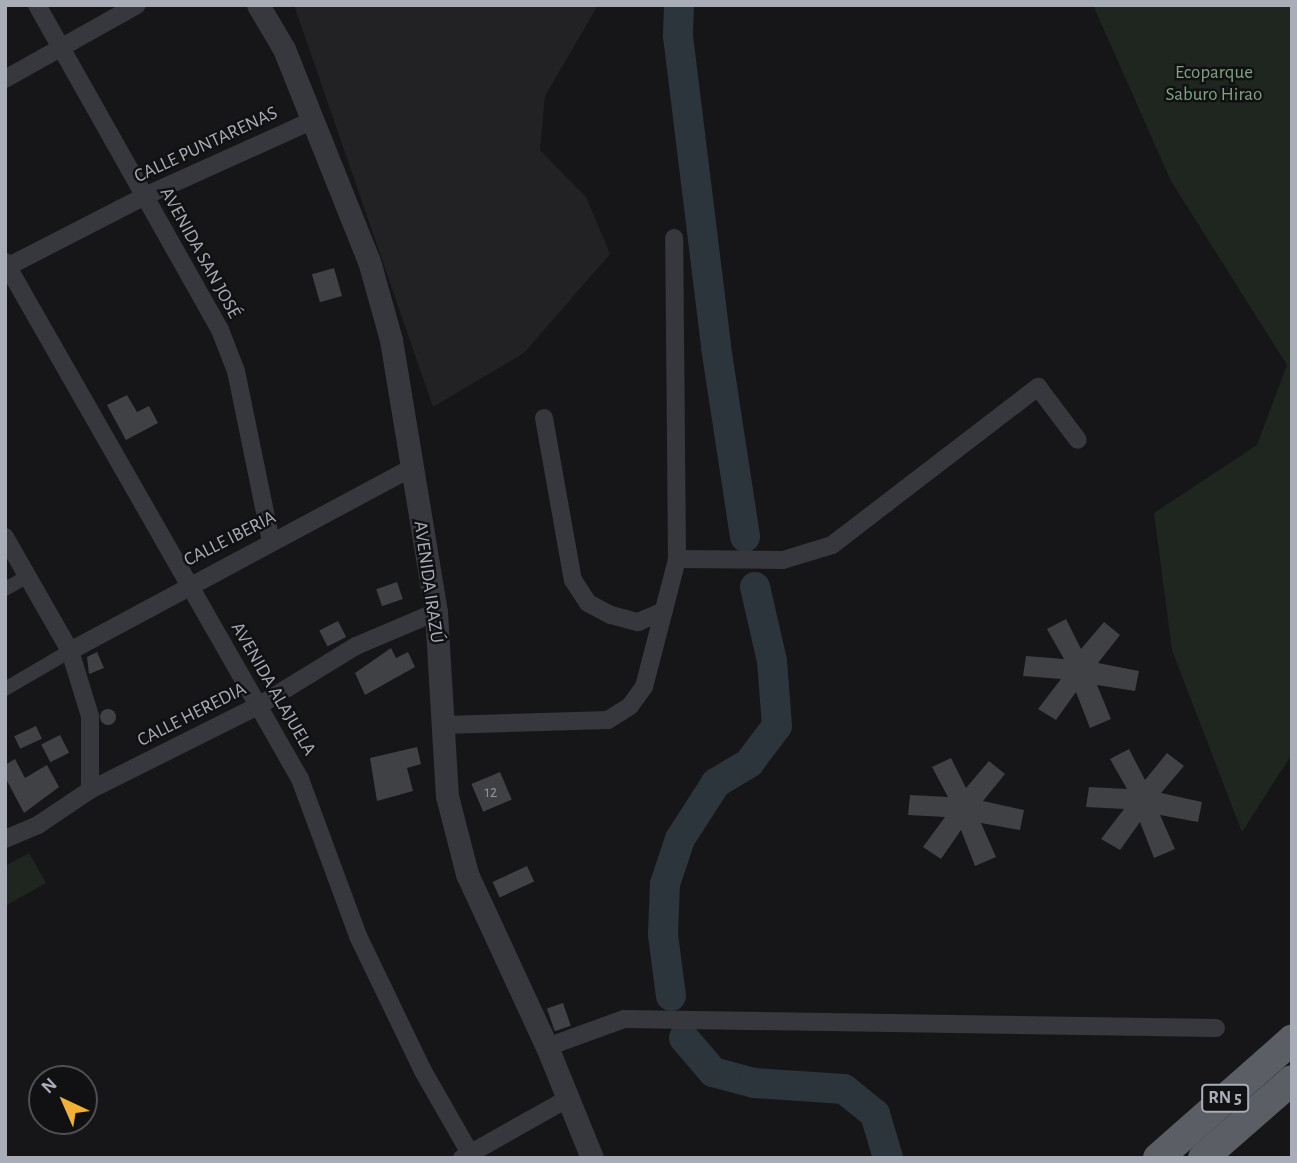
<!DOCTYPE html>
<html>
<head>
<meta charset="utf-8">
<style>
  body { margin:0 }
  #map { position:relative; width:1297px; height:1163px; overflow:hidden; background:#161618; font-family:"Alegreya Sans",sans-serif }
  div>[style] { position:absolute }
  .built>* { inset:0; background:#222225 }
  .green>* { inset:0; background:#1e261f }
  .river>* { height:30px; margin:-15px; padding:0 15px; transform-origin:15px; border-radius:15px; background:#2c353c }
  .building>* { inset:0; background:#404145; transform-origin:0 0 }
  .round { border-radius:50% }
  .pedestrian>* { height:14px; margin:-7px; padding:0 7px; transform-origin:7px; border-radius:7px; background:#37383d }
  .minor>* { height:18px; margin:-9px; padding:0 9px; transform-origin:9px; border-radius:9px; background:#37383d }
  .tertiary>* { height:23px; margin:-11.5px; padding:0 11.5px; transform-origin:11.5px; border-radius:11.5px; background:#37383d }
  .trunk>* { height:30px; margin:-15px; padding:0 15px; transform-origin:15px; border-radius:15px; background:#5b5e65 }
  span { translate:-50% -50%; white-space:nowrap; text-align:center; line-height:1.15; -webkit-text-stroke:5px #111113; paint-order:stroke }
  .number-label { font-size:16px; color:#8e929b }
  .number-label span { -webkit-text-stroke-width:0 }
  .shield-label span { padding:2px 5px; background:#111113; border:2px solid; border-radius:5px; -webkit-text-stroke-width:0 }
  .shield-label { font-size:18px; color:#a8adb8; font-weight:700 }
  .park-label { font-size:19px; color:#7fa381 }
  .street-label { font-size:19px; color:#a8adb8 }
  .frame { position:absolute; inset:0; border:7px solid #a8adb8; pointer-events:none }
  .north { position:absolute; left:28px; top:1065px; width:70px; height:70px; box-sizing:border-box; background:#111113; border:2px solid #4d4f55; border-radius:50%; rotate:316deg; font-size:19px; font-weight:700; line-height:28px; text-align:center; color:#a8adb8 }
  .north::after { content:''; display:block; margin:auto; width:24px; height:32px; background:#f2b134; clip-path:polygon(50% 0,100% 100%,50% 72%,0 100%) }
</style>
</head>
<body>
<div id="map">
  <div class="built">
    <i style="clip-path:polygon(294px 5px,598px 5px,545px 96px,540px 150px,586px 197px,610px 254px,524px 353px,433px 407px)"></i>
  </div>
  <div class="green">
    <i style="clip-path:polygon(1093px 5px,1292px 5px,1292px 754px,1242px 832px,1172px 650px,1154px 513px,1257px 445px,1287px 365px,1171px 181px)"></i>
    <i style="clip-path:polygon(29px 853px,46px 883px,5px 906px,5px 866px)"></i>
  </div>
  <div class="river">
    <i style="left:679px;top:5px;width:31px;rotate:92deg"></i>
    <i style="left:678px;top:36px;width:313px;rotate:83deg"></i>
    <i style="left:716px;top:347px;width:192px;rotate:81.3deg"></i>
    <i style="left:671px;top:996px;width:62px;rotate:-97.5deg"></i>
    <i style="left:663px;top:935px;width:51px;rotate:-87.8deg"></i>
    <i style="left:665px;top:884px;width:47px;rotate:-71.6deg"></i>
    <i style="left:680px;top:839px;width:67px;rotate:-57.3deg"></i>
    <i style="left:716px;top:783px;width:39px;rotate:-31deg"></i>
    <i style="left:749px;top:763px;width:46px;rotate:-52.9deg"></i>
    <i style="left:777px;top:726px;width:65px;rotate:-94.4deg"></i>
    <i style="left:772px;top:661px;width:76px;rotate:-102.9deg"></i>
    <i style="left:684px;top:1038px;width:45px;rotate:49.5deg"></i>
    <i style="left:713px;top:1072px;width:42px;rotate:15deg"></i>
    <i style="left:754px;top:1083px;width:90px;rotate:3.8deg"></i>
    <i style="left:844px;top:1089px;width:40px;rotate:39deg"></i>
    <i style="left:875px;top:1114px;width:46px;rotate:73.5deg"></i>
  </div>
  <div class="building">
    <i style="left:334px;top:268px;width:29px;height:23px;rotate:74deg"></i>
    <i style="clip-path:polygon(127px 395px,137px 412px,149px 406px,158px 423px,126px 440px,107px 405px)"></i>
    <i style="left:397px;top:582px;width:18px;height:22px;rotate:71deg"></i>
    <i style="clip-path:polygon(1066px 619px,1081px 649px,1104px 622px,1120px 635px,1098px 663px,1139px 671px,1135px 691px,1097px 685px,1111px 719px,1090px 728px,1076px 692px,1056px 720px,1038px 709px,1061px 679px,1023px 676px,1026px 656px,1064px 659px,1047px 629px)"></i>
    <i style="left:338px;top:621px;width:18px;height:21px;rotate:63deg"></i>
    <i style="clip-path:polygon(391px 648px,396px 658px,408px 652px,415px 667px,365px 695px,355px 673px)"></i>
    <i style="clip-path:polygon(97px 652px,104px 668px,89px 674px,87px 657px)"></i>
    <i class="round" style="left:100px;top:709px;width:16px;height:16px"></i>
    <i style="left:36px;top:726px;width:14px;height:24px;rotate:65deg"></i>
    <i style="left:60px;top:735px;width:20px;height:21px;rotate:63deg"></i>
    <i style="clip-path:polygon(417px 747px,421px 764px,407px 768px,413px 791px,377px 801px,370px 758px)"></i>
    <i style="clip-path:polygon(1129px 749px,1145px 780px,1167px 753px,1184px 766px,1161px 793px,1202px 802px,1198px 822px,1160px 815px,1175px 849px,1154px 858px,1140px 822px,1120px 850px,1101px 839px,1124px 809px,1086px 807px,1089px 787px,1127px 789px,1110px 759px)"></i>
    <i style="clip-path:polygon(951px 758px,966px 788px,989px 761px,1005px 774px,983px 801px,1024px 810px,1020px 830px,981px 823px,996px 857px,975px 866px,961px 830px,941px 859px,923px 847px,945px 817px,908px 815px,910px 795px,948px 797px,932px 767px)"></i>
    <i style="clip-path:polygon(15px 759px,25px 778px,47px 765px,59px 787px,24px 813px,5px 777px,5px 765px)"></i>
    <i style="left:500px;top:772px;width:30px;height:31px;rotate:67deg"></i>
    <i style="left:527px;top:866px;width:17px;height:38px;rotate:65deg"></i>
    <i style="left:563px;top:1003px;width:24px;height:17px;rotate:71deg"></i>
  </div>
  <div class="pedestrian">
    <i style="left:5px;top:589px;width:26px;rotate:-29deg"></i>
    <i style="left:5px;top:689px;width:75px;rotate:-30.3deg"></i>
  </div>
  <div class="minor">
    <i style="left:37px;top:5px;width:373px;rotate:60.6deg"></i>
    <i style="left:220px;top:330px;width:44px;rotate:68.7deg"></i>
    <i style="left:236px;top:371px;width:175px;rotate:78.4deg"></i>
    <i style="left:5px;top:79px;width:151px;rotate:-29.3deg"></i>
    <i style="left:5px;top:262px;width:595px;rotate:60.29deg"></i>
    <i style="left:300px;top:779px;width:167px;rotate:69.7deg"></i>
    <i style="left:358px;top:936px;width:150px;rotate:64.3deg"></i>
    <i style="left:423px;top:1071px;width:95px;rotate:60.2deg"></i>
    <i style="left:5px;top:268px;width:157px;rotate:-27.2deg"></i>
    <i style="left:145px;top:196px;width:184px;rotate:-24.3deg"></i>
    <i style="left:544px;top:418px;width:165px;rotate:79.9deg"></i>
    <i style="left:573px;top:580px;width:27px;rotate:57deg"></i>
    <i style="left:588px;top:603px;width:26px;rotate:28deg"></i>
    <i style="left:611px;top:615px;width:28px;rotate:15deg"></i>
    <i style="left:638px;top:622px;width:28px;rotate:-23deg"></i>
    <i style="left:5px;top:537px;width:131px;rotate:60.3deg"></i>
    <i style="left:70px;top:651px;width:68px;rotate:72.9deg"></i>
    <i style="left:90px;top:716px;width:74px;rotate:90deg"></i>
    <i style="left:677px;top:559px;width:106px;rotate:0.5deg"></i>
    <i style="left:783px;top:560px;width:51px;rotate:-17deg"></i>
    <i style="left:832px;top:545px;width:260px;rotate:-37.5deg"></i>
    <i style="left:1038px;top:387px;width:66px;rotate:53deg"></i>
    <i style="left:70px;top:651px;width:387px;rotate:-28.2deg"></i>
    <i style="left:443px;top:725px;width:165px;rotate:-1.7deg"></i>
    <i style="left:608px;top:720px;width:26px;rotate:-32deg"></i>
    <i style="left:630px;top:706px;width:24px;rotate:-54deg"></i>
    <i style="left:644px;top:687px;width:132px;rotate:-75.5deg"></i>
    <i style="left:677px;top:559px;width:321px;rotate:-90.5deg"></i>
    <i style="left:5px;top:839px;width:36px;rotate:-23deg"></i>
    <i style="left:38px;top:825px;width:63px;rotate:-33.9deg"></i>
    <i style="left:90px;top:790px;width:188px;rotate:-26.6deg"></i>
    <i style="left:258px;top:706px;width:115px;rotate:-31.5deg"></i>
    <i style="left:356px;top:646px;width:87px;rotate:-23deg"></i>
    <i style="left:547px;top:1047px;width:82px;rotate:-20deg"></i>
    <i style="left:624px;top:1019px;width:592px;rotate:0.87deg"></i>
    <i style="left:462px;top:1158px;width:120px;rotate:-29.3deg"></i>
  </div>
  <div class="tertiary">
    <i style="left:258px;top:5px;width:51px;rotate:59.4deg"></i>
    <i style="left:284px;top:49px;width:228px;rotate:68.2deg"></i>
    <i style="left:369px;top:261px;width:82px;rotate:74.4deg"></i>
    <i style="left:391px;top:340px;width:276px;rotate:80.6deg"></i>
    <i style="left:436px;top:612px;width:184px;rotate:86.6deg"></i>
    <i style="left:447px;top:796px;width:81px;rotate:75.6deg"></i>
    <i style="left:467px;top:874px;width:191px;rotate:65.2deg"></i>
    <i style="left:547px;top:1047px;width:120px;rotate:67.9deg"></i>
  </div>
  <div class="trunk">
    <i style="left:1158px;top:1158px;width:179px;rotate:-41.4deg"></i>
    <i style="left:1203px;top:1158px;width:118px;rotate:-41.2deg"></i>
  </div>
  <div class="number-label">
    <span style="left:491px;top:792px">12</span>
  </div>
  <div class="shield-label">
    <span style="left:1225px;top:1098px">RN 5</span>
  </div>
  <div class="park-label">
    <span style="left:1214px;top:84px">Ecoparque<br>Saburo Hirao</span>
  </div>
  <div class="street-label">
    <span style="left:206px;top:145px;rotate:-25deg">CALLE PUNTARENAS</span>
    <span style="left:200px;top:253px;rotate:61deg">AVENIDA SAN JOSÉ</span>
    <span style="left:230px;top:539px;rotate:-27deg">CALLE IBERIA</span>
    <span style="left:428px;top:582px;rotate:82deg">AVENIDA IRAZÚ</span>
    <span style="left:273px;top:689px;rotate:60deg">AVENIDA ALAJUELA</span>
    <span style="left:192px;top:715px;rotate:-27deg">CALLE HEREDIA</span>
  </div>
  <div class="frame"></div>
  <div class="north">N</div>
</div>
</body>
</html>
